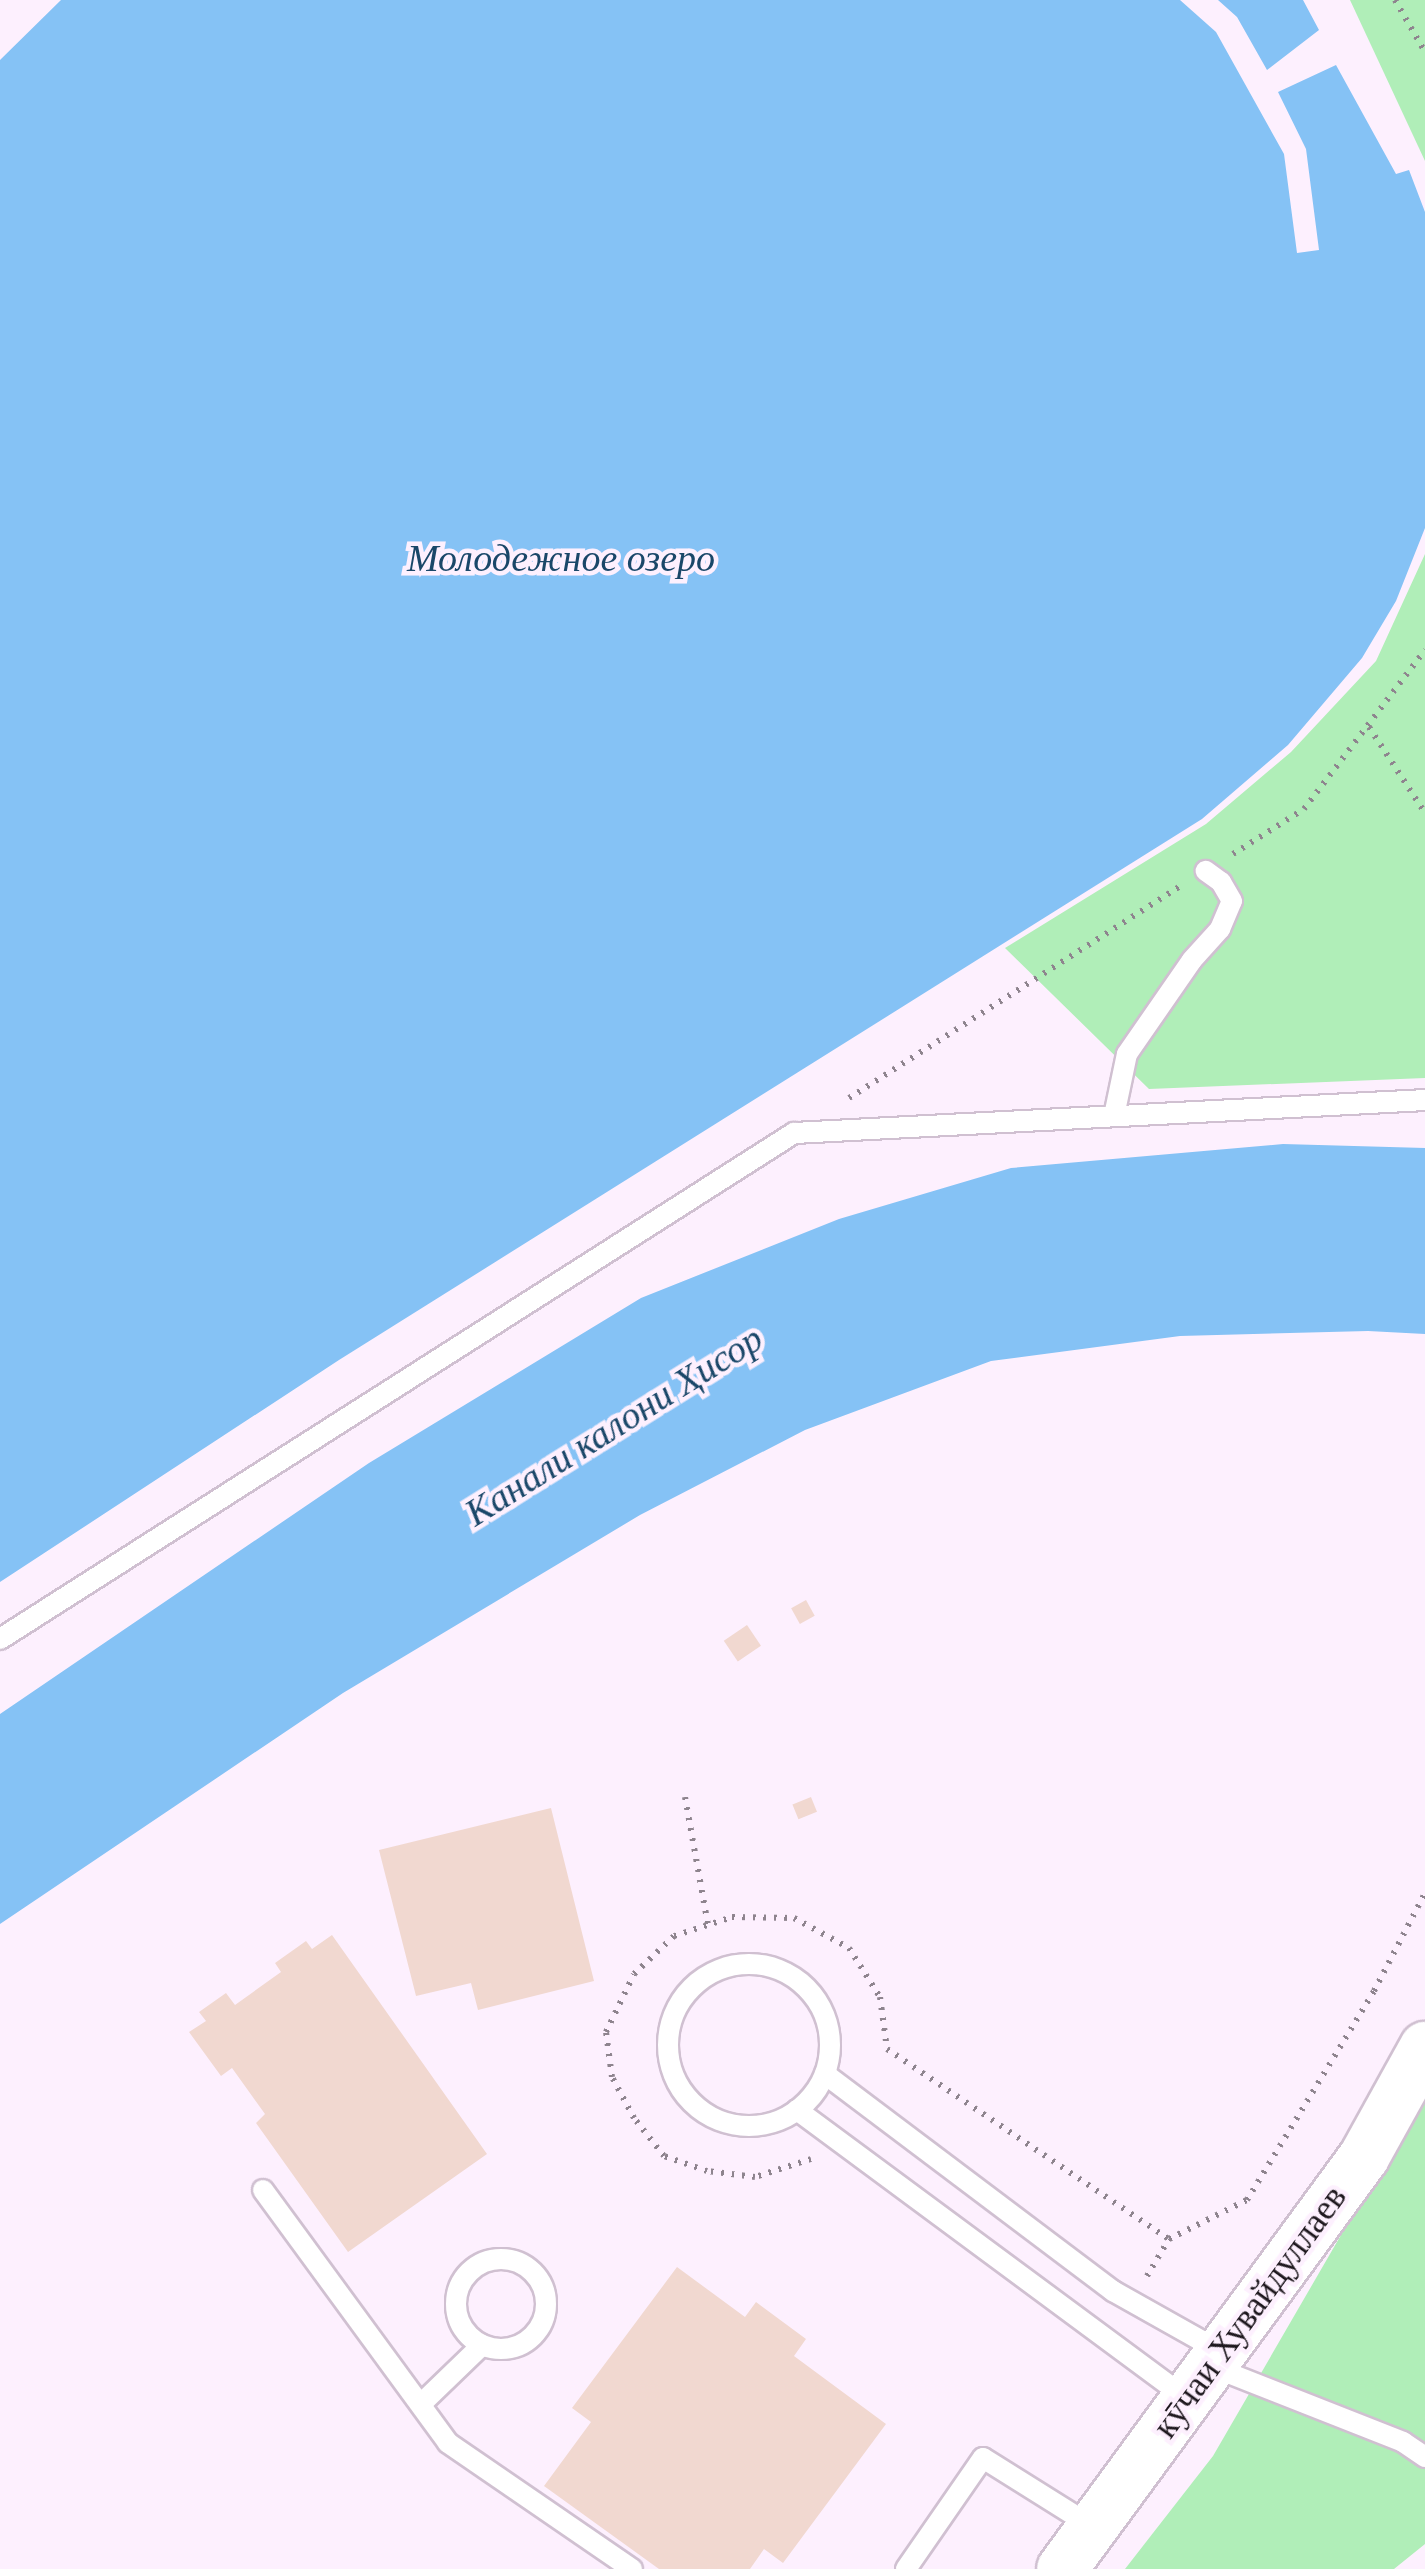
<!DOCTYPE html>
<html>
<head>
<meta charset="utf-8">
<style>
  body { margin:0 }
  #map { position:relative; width:1425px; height:2569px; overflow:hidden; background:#fdf0fe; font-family:Georgia,serif }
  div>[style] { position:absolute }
  .green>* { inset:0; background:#b0eeb8 }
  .water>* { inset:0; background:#85c2f5 }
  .building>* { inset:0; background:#f1d8d0; transform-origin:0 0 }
  .path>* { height:6px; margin-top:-3px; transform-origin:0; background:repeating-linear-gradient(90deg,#8e848e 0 2.5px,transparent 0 10.5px) }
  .roads { filter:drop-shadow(2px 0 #d0c0d1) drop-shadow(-2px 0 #d0c0d1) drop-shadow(0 2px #d0c0d1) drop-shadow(0 -2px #d0c0d1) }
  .service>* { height:20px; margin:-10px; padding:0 10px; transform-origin:10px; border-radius:10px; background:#fff }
  .service>.ring { margin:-10px; padding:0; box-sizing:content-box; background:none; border:20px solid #fff; border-radius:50% }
  .tertiary>* { height:50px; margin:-25px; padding:0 25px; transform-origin:25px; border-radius:25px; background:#fff }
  span { translate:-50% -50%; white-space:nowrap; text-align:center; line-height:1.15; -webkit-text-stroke:9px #fdf0fe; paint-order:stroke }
  .street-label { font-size:35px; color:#1e181e }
  .water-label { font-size:38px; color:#1a4769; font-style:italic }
</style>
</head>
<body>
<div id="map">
  <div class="green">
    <i style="clip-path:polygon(1350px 0,1425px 0,1425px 161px)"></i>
    <i style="clip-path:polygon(1425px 554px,1425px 1078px,1149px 1089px,1005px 948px,1206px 824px,1291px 752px,1376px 661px)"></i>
    <i style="clip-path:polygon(1425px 2090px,1425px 2544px,1394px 2569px,1125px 2569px,1213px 2456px)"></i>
  </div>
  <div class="water">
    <i style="clip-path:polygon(61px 0,1180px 0,1216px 32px,1284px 154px,1297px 253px,1319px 250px,1306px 149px,1278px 92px,1336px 65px,1396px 174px,1409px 170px,1425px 212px,1425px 528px,1396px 601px,1362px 658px,1288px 745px,1202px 819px,339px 1360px,0 1582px,0 60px)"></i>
    <i style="clip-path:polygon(1218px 0,1303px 0,1319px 30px,1267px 70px,1237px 17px)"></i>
    <i style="clip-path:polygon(1283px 1144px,1425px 1148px,1425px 1334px,1368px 1331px,1180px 1336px,991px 1361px,805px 1430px,640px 1515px,343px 1693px,0 1924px,0 1714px,369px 1463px,641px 1298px,839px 1219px,1011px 1168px)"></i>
  </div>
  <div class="building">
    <i style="left:806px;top:1600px;width:18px;height:17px;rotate:61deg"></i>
    <i style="left:747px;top:1625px;width:25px;height:28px;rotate:56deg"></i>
    <i style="left:811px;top:1797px;width:16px;height:20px;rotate:68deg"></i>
    <i style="clip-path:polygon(551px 1808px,594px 1981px,478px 2010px,471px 1983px,416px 1996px,379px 1850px)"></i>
    <i style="clip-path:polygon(332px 1935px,487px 2154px,348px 2252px,256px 2123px,265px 2114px,232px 2068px,221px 2076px,189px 2032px,206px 2021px,199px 2012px,226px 1993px,235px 2005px,281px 1972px,275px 1963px,306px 1941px,312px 1949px)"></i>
    <i style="clip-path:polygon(677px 2267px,745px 2317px,756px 2302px,806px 2339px,794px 2356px,886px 2424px,783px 2563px,764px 2549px,750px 2569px,659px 2569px,544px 2486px,591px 2422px,572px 2408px)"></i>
  </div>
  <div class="path">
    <i style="left:1395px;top:0;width:60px;rotate:60deg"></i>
    <i style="left:1369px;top:727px;width:103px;rotate:56.9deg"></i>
    <i style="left:1233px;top:854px;width:84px;rotate:-32.4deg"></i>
    <i style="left:1304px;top:809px;width:200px;rotate:-52.7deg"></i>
    <i style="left:849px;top:1098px;width:398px;rotate:-32.6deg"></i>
    <i style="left:685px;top:1797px;width:130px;rotate:79.8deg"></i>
    <i style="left:811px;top:2159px;width:59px;rotate:162.2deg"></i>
    <i style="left:755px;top:2177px;width:48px;rotate:-172.9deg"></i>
    <i style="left:707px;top:2171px;width:46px;rotate:-160.8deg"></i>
    <i style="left:664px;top:2156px;width:48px;rotate:-128.3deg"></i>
    <i style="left:634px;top:2118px;width:47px;rotate:-118.2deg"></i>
    <i style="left:612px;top:2077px;width:45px;rotate:-97.6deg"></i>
    <i style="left:606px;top:2032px;width:64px;rotate:-64.2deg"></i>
    <i style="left:634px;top:1974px;width:55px;rotate:-43.5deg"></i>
    <i style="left:674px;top:1936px;width:61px;rotate:-18.1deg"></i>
    <i style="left:732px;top:1917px;width:62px;rotate:0.9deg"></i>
    <i style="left:794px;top:1918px;width:63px;rotate:28.6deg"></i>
    <i style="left:849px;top:1948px;width:58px;rotate:57.7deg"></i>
    <i style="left:880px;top:1997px;width:52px;rotate:82.3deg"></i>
    <i style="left:887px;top:2049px;width:340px;rotate:34deg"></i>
    <i style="left:1147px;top:2276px;width:43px;rotate:-59.3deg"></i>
    <i style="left:1169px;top:2239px;width:87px;rotate:-26.6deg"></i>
    <i style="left:1247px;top:2200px;width:245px;rotate:-58.7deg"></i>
    <i style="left:1374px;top:1991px;width:110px;rotate:-62.5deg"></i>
  </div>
  <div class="roads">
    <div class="service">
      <i style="left:1114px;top:1116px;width:63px;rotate:-78.2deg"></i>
      <i style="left:1127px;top:1054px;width:114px;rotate:-55.3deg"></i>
      <i style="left:1192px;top:960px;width:42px;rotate:-47.9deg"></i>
      <i style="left:1220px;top:929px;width:30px;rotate:-67deg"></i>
      <i style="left:1232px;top:901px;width:22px;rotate:-120deg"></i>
      <i style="left:1221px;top:882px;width:19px;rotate:-144deg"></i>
      <i style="left:0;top:1639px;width:942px;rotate:-32.51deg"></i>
      <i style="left:794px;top:1133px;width:632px;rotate:-2.99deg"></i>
      <i class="ring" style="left:668px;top:1964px;width:142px;height:142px"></i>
      <i style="left:825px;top:2074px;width:361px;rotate:37deg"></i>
      <i style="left:1113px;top:2291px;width:123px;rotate:29.3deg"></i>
      <i style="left:797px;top:2110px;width:483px;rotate:36.5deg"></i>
      <i style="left:263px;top:2190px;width:313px;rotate:53.8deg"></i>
      <i style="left:448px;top:2443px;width:223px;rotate:34.4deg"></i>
      <i class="ring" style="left:456px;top:2259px;width:70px;height:70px"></i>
      <i style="left:1213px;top:2367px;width:204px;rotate:21.5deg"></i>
      <i style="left:1403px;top:2442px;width:27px;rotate:34deg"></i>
      <i style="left:421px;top:2404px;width:85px;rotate:-44deg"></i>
      <i style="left:906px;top:2569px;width:135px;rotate:-55.3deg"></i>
      <i style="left:983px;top:2458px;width:130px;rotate:32.1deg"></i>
    </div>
    <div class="tertiary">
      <i style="left:1062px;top:2569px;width:511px;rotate:-53.76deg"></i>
      <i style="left:1364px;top:2157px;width:126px;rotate:-61deg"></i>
    </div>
  </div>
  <div class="street-label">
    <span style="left:1250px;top:2312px;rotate:-54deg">кӯчаи Хувайдуллаев</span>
  </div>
  <div class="water-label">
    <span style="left:561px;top:559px">Молодежное озеро</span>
    <span style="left:614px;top:1426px;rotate:-32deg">Канали калони Ҳисор</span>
  </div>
</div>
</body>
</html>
